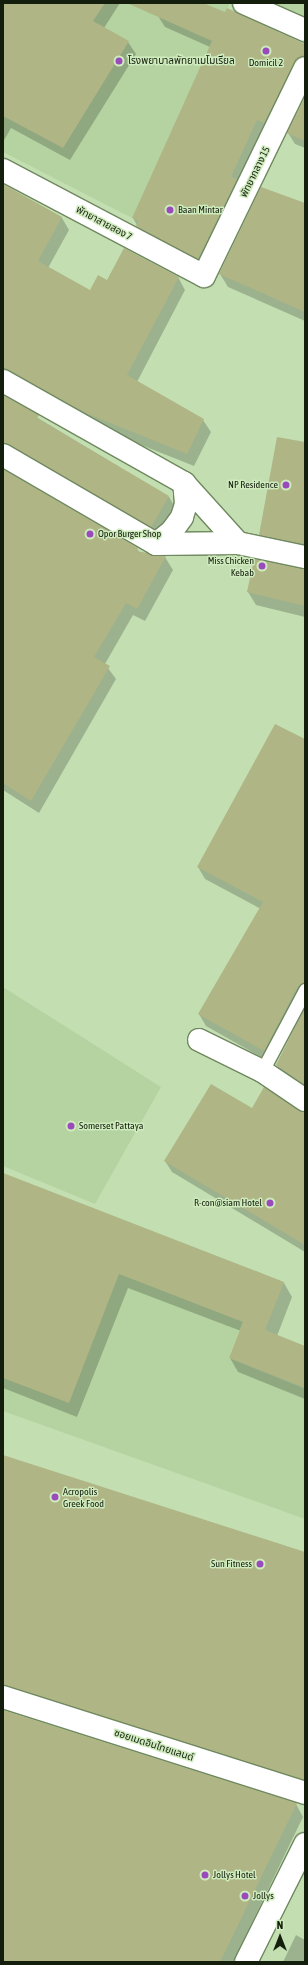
<!DOCTYPE html>
<html>
<head>
<meta charset="utf-8">
<style>
  body { margin:0 }
  #map { position:relative; width:308px; height:1965px; overflow:hidden; background:#c3dfb2; font-family:"Asap Condensed","Noto Sans Thai",sans-serif }
  div>[style] { position:absolute }
  .built>* { inset:0; background:#b4d3a1 }
  .shadow>* { inset:0; background:#0003 }
  .building>* { inset:0; background:#afb584 }
  .roads { filter:drop-shadow(1px 0 #6f885f) drop-shadow(-1px 0 #6f885f) drop-shadow(0 1px #6f885f) drop-shadow(0 -1px #6f885f) }
  .service>* { height:13px; margin:-6.5px; padding:0 6.5px; transform-origin:6.5px; border-radius:6.5px; background:#fff }
  .minor>* { height:22px; margin:-11px; padding:0 11px; transform-origin:11px; border-radius:11px; background:#fff }
  .tertiary>* { height:22px; margin:-11px; padding:0 11px; transform-origin:11px; border-radius:11px; background:#fff }
  .dots>* { width:11px; height:11px; translate:-50% -50%; box-sizing:border-box; border:2px solid #d0ecbf; border-radius:50% }
  span { translate:-50% -50%; white-space:nowrap; text-align:center; line-height:1.15; -webkit-text-stroke:3px #d0ecbf; paint-order:stroke }
  .poi-label { font-size:10px; color:#141e0d }
  .left { translate:0 -50%; text-align:left }
  .right { translate:-100% -50%; text-align:right }
  .street-label { font-size:10px; color:#141e0d }
  .frame { position:absolute; inset:0; border:4px solid #141e0d; pointer-events:none }
  .north { position:absolute; left:260px; top:1917px; width:40px; height:40px; -webkit-text-stroke:3px #d0ecbf; paint-order:stroke; rotate:0deg; font-size:11px; font-weight:700; line-height:16px; text-align:center; color:#141e0d }
  .north::after { content:''; display:block; margin:auto; width:14px; height:18px; background:#141e0d; clip-path:polygon(50% 0,100% 100%,50% 72%,0 100%) }
</style>
</head>
<body>
<div id="map">
  <div class="built">
    <i style="clip-path:polygon(100px 3px,230px 3px,132px 218px,3px 152px,3px 114px)"></i>
    <i style="clip-path:polygon(270px 3px,305px 3px,305px 18px)"></i>
    <i style="clip-path:polygon(3px 987px,161px 1087px,95px 1204px,3px 1166px)"></i>
    <i style="clip-path:polygon(3px 1173px,261px 1273px,229px 1358px,305px 1389px,305px 1519px,3px 1411px)"></i>
  </div>
  <div class="shadow">
    <i style="clip-path:polygon(3px 3px,120px 3px,104px 28px,128px 42px,136px 54px,70px 160px,11px 128px,3px 142px)"></i>
    <i style="clip-path:polygon(164px 3px,201px 3px,305px 45px,305px 70px,205px 269px,143px 236px,133px 218px,210px 47px,165px 27px,158px 16px)"></i>
    <i style="clip-path:polygon(305px 99px,305px 148px,295px 144px,288px 133px)"></i>
    <i style="clip-path:polygon(3px 185px,62px 218px,69px 230px,48px 268px,90px 291px,108px 281px,178px 277px,185px 290px,137px 382px,203px 420px,211px 432px,194px 466px,96px 427px,3px 384px)"></i>
    <i style="clip-path:polygon(305px 204px,305px 321px,228px 287px,220px 274px)"></i>
    <i style="clip-path:polygon(3px 397px,169px 497px,176px 509px,158px 538px,3px 458px)"></i>
    <i style="clip-path:polygon(305px 443px,305px 555px,268px 548px,260px 534px)"></i>
    <i style="clip-path:polygon(3px 471px,137px 549px,140px 553px,165px 557px,173px 570px,145px 621px,133px 615px,105px 664px,116px 679px,39px 813px,3px 790px)"></i>
    <i style="clip-path:polygon(305px 570px,305px 617px,256px 605px,248px 592px)"></i>
    <i style="clip-path:polygon(305px 740px,305px 998px,270px 1062px,206px 1026px,199px 1014px,261px 909px,205px 879px,198px 867px)"></i>
    <i style="clip-path:polygon(305px 1010px,305px 1091px,284px 1077px,277px 1065px)"></i>
    <i style="clip-path:polygon(253px 1110px,305px 1113px,305px 1252px,172px 1172px,165px 1161px)"></i>
    <i style="clip-path:polygon(3px 1174px,284px 1283px,292px 1297px,277px 1336px,305px 1347px,305px 1399px,238px 1372px,230px 1358px,241px 1331px,128px 1288px,77px 1417px,3px 1388px)"></i>
    <i style="clip-path:polygon(3px 1456px,305px 1553px,305px 1790px,3px 1701px)"></i>
    <i style="clip-path:polygon(3px 1711px,296px 1804px,303px 1817px,233px 1962px,3px 1962px)"></i>
    <i style="clip-path:polygon(296px 1935px,305px 1940px,305px 1962px,283px 1962px)"></i>
  </div>
  <div class="building">
    <i style="clip-path:polygon(3px 3px,105px 3px,93px 21px,129px 41px,63px 148px,3px 116px)"></i>
    <i style="clip-path:polygon(127px 3px,203px 3px,225px 12px,227px 8px,305px 44px,305px 56px,294px 63px,264px 123px,257px 120px,231px 177px,237px 179px,198px 259px,136px 226px,138px 221px,132px 218px,212px 41px)"></i>
    <i style="clip-path:polygon(305px 97px,305px 141px,287px 133px)"></i>
    <i style="clip-path:polygon(3px 184px,62px 217px,38px 261px,90px 290px,98px 275px,107px 280px,124px 248px,179px 277px,127px 375px,204px 419px,187px 454px,88px 414px,3px 369px)"></i>
    <i style="clip-path:polygon(261px 187px,305px 203px,305px 312px,219px 274px)"></i>
    <i style="clip-path:polygon(3px 395px,39px 415px,37px 418px,169px 496px,151px 527px,3px 443px)"></i>
    <i style="clip-path:polygon(277px 437px,305px 442px,305px 544px,259px 535px)"></i>
    <i style="clip-path:polygon(3px 469px,138px 548px,136px 551px,166px 556px,137px 609px,126px 603px,94px 657px,110px 666px,31px 801px,3px 783px)"></i>
    <i style="clip-path:polygon(254px 559px,305px 569px,305px 606px,247px 592px)"></i>
    <i style="clip-path:polygon(275px 724px,305px 739px,305px 982px,298px 986px,264px 1051px,198px 1014px,263px 902px,197px 867px)"></i>
    <i style="clip-path:polygon(305px 1007px,305px 1085px,276px 1065px)"></i>
    <i style="clip-path:polygon(211px 1084px,252px 1108px,264px 1087px,305px 1112px,305px 1245px,164px 1161px)"></i>
    <i style="clip-path:polygon(3px 1173px,284px 1282px,265px 1330px,305px 1346px,305px 1388px,229px 1358px,243px 1322px,119px 1274px,69px 1403px,3px 1378px)"></i>
    <i style="clip-path:polygon(3px 1455px,305px 1552px,305px 1780px,3px 1685px)"></i>
    <i style="clip-path:polygon(3px 1710px,297px 1803px,220px 1962px,3px 1962px)"></i>
  </div>
  <div class="roads">
    <div class="service">
      <i style="left:262px;top:1071px;width:92px;rotate:-62deg"></i>
    </div>
    <div class="minor">
      <i style="left:244px;top:3px;width:67px;rotate:23.9deg"></i>
      <i style="left:3px;top:170px;width:227px;rotate:27.8deg"></i>
      <i style="left:204px;top:276px;width:231px;rotate:-64.1deg"></i>
      <i style="left:3px;top:381px;width:208px;rotate:29.4deg"></i>
      <i style="left:184px;top:483px;width:81px;rotate:48deg"></i>
      <i style="left:3px;top:455px;width:177px;rotate:30.2deg"></i>
      <i style="left:156px;top:544px;width:82px;rotate:-0.7deg"></i>
      <i style="left:238px;top:543px;width:68px;rotate:11.8deg"></i>
      <i style="left:156px;top:544px;width:21px;rotate:-39deg"></i>
      <i style="left:172px;top:531px;width:17px;rotate:-54deg"></i>
      <i style="left:182px;top:517px;width:14px;rotate:-73deg"></i>
      <i style="left:186px;top:504px;width:21px;rotate:-95deg"></i>
      <i style="left:199px;top:1040px;width:70px;rotate:26.2deg"></i>
      <i style="left:262px;top:1071px;width:52px;rotate:34deg"></i>
      <i style="left:3px;top:1697px;width:317px;rotate:17.6deg"></i>
    </div>
    <div class="tertiary">
      <i style="left:246px;top:1962px;width:132px;rotate:-63.4deg"></i>
    </div>
  </div>
  <div class="dots">
    <i style="left:266px;top:51px;background:#994bbc"></i>
    <i style="left:119px;top:61px;background:#994bbc"></i>
    <i style="left:170px;top:210px;background:#994bbc"></i>
    <i style="left:286px;top:485px;background:#994bbc"></i>
    <i style="left:90px;top:534px;background:#994bbc"></i>
    <i style="left:262px;top:566px;background:#994bbc"></i>
    <i style="left:71px;top:1126px;background:#994bbc"></i>
    <i style="left:270px;top:1203px;background:#994bbc"></i>
    <i style="left:55px;top:1497px;background:#994bbc"></i>
    <i style="left:260px;top:1564px;background:#994bbc"></i>
    <i style="left:205px;top:1875px;background:#994bbc"></i>
    <i style="left:245px;top:1896px;background:#994bbc"></i>
  </div>
  <div class="poi-label">
    <span class="left" style="left:128px;top:61px">โรงพยาบาลพัทยาเมโมเรียล</span>
    <span style="left:266px;top:63px">Domicil 2</span>
    <span class="left" style="left:178px;top:210px">Baan Mintar</span>
    <span class="right" style="left:278px;top:485px">NP Residence</span>
    <span class="left" style="left:98px;top:534px">Opor Burger Shop</span>
    <span class="right" style="left:254px;top:566px">Miss Chicken<br>Kebab</span>
    <span class="left" style="left:79px;top:1126px">Somerset Pattaya</span>
    <span class="right" style="left:262px;top:1203px">R-con@siam Hotel</span>
    <span class="left" style="left:63px;top:1497px">Acropolis<br>Greek Food</span>
    <span class="right" style="left:252px;top:1564px">Sun Fitness</span>
    <span class="left" style="left:213px;top:1875px">Jollys Hotel</span>
    <span class="left" style="left:253px;top:1896px">Jollys</span>
  </div>
  <div class="street-label">
    <span style="left:255px;top:172px;rotate:-64deg">พัทยากลาง 15</span>
    <span style="left:104px;top:223px;rotate:28deg">พัทยาสายสอง 7</span>
    <span style="left:154px;top:1745px;rotate:18deg">ซอยเมดอินไทยแลนด์</span>
  </div>
  <div class="frame"></div>
  <div class="north">N</div>
</div>
</body>
</html>
